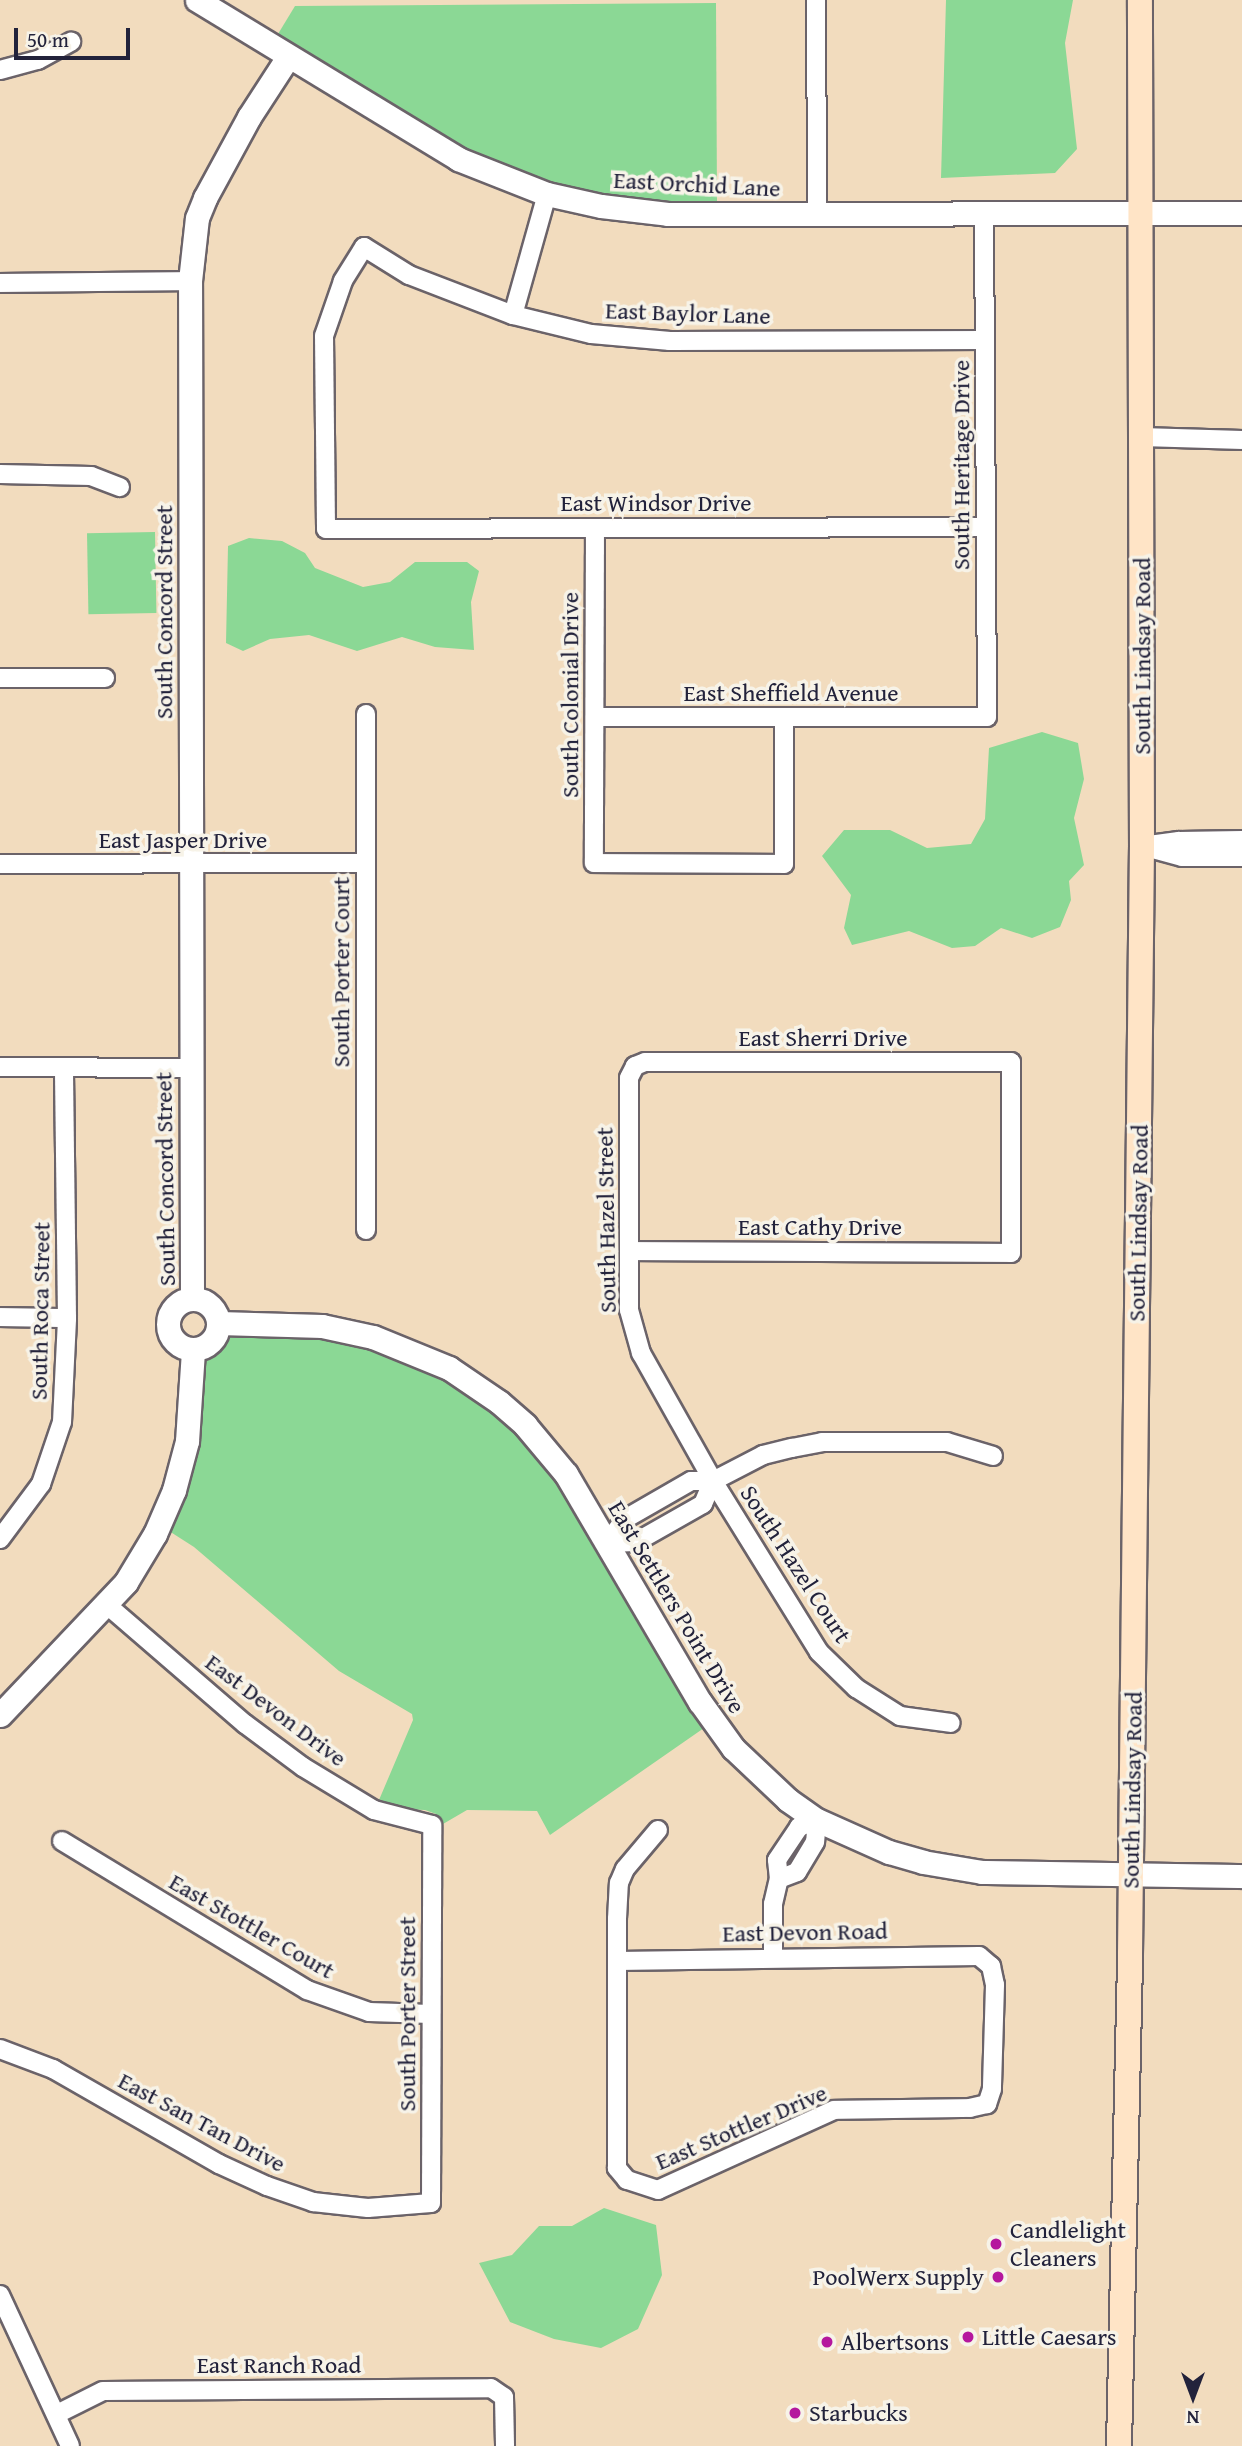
<!DOCTYPE html>
<html>
<head>
<meta charset="utf-8">
<style>
  body { margin:0 }
  #map { position:relative; width:1242px; height:2446px; overflow:hidden; background:#f2dcbe; font-family:"Gentium Book Plus",serif }
  div>[style] { position:absolute }
  .green>* { inset:0; background:#8bd895; transform-origin:0 0 }
  .roads { filter:drop-shadow(2px 0 #6b6369) drop-shadow(-2px 0 #6b6369) drop-shadow(0 2px #6b6369) drop-shadow(0 -2px #6b6369) }
  .minor>* { height:18px; margin:-9px; padding:0 9px; transform-origin:9px; border-radius:9px; background:#fff }
  .tertiary>* { height:23px; margin:-11.5px; padding:0 11.5px; transform-origin:11.5px; border-radius:11.5px; background:#fff }
  .tertiary>.ring { margin:-11.5px; padding:0; box-sizing:content-box; background:none; border:23px solid #fff; border-radius:50% }
  .secondary>* { height:24px; margin:-12px; padding:0 12px; transform-origin:12px; border-radius:12px; background:#ffe4c6 }
  .dots>* { width:19px; height:19px; translate:-50% -50%; box-sizing:border-box; border:4px solid #f7f3e8; border-radius:50% }
  span { translate:-50% -50%; white-space:nowrap; text-align:center; line-height:1.15; -webkit-text-stroke:7px #f7f3e8; paint-order:stroke }
  .street-label { font-size:24px; color:#22223b }
  .poi-label { font-size:24px; color:#22223b }
  .left { translate:0 -50%; text-align:left }
  .right { translate:-100% -50%; text-align:right }
  .north { position:absolute; left:1158px; top:2362px; width:70px; height:70px; -webkit-text-stroke:5px #f7f3e8; paint-order:stroke; rotate:180deg; font-size:19px; font-weight:700; line-height:28px; text-align:center; color:#22223b }
  .north::after { content:''; display:block; margin:auto; width:24px; height:32px; background:#22223b; clip-path:polygon(50% 0,100% 100%,50% 72%,0 100%) }
  .scale { position:absolute; left:14px; top:28px; width:116px; height:32px; box-sizing:border-box; border:4px solid #22223b; border-top:0; padding-left:9px; font-size:21px; line-height:24px; white-space:nowrap; color:#22223b; -webkit-text-stroke:5px #f7f3e8; paint-order:stroke }
</style>
</head>
<body>
<div id="map">
  <div class="green">
    <i style="clip-path:polygon(946px 0,1073px 0,1065px 43px,1077px 149px,1055px 173px,941px 178px)"></i>
    <i style="clip-path:polygon(716px 3px,717px 203px,622px 199px,550px 185px,465px 150px,278px 34px,295px 6px)"></i>
    <i style="left:155px;top:532px;width:81px;height:68px;rotate:89deg"></i>
    <i style="clip-path:polygon(249px 538px,282px 541px,305px 553px,315px 568px,363px 587px,390px 582px,415px 562px,467px 562px,479px 571px,471px 602px,474px 650px,435px 647px,402px 637px,357px 651px,309px 635px,270px 639px,243px 651px,226px 643px,228px 546px)"></i>
    <i style="clip-path:polygon(1042px 732px,1078px 743px,1084px 779px,1074px 818px,1084px 865px,1069px 881px,1071px 900px,1060px 927px,1032px 938px,1001px 928px,975px 946px,952px 948px,909px 931px,852px 945px,844px 928px,851px 895px,822px 856px,844px 830px,890px 830px,927px 848px,971px 844px,985px 819px,989px 748px)"></i>
    <i style="clip-path:polygon(236px 1334px,302px 1336px,373px 1348px,419px 1365px,476px 1397px,509px 1424px,554px 1476px,704px 1728px,550px 1835px,537px 1811px,467px 1810px,443px 1824px,436px 1814px,425px 1810px,401px 1809px,379px 1800px,413px 1720px,412px 1714px,339px 1671px,194px 1547px,169px 1531px,186px 1491px,198px 1448px,203px 1360px,216px 1343px)"></i>
    <i style="clip-path:polygon(604px 2208px,656px 2225px,662px 2275px,638px 2329px,601px 2348px,554px 2339px,510px 2322px,479px 2263px,512px 2255px,539px 2226px,572px 2226px)"></i>
  </div>
  <div class="roads">
    <div class="minor">
      <i style="left:816px;top:0;width:215px;rotate:89.7deg"></i>
      <i style="left:0;top:70px;width:39px;rotate:-15deg"></i>
      <i style="left:38px;top:60px;width:38px;rotate:-29deg"></i>
      <i style="left:0;top:283px;width:190px;rotate:-0.6deg"></i>
      <i style="left:513px;top:315px;width:126px;rotate:-74.3deg"></i>
      <i style="left:985px;top:340px;width:315px;rotate:179.8deg"></i>
      <i style="left:670px;top:341px;width:79px;rotate:-174.9deg"></i>
      <i style="left:591px;top:334px;width:80px;rotate:-166.3deg"></i>
      <i style="left:513px;top:315px;width:111px;rotate:-159deg"></i>
      <i style="left:409px;top:275px;width:53px;rotate:-148.1deg"></i>
      <i style="left:364px;top:247px;width:40px;rotate:122deg"></i>
      <i style="left:343px;top:281px;width:58px;rotate:109.1deg"></i>
      <i style="left:324px;top:336px;width:193px;rotate:89.4deg"></i>
      <i style="left:326px;top:529px;width:660px;rotate:-0.17deg"></i>
      <i style="left:1142px;top:437px;width:100px;rotate:1.7deg"></i>
      <i style="left:0;top:474px;width:91px;rotate:1.3deg"></i>
      <i style="left:91px;top:476px;width:31px;rotate:21deg"></i>
      <i style="left:595px;top:528px;width:335px;rotate:90.2deg"></i>
      <i style="left:594px;top:863px;width:190px;rotate:0.3deg"></i>
      <i style="left:784px;top:864px;width:147px;rotate:-90deg"></i>
      <i style="left:0;top:678px;width:105px"></i>
      <i style="left:366px;top:714px;width:516px;rotate:90deg"></i>
      <i style="left:596px;top:717px;width:391px"></i>
      <i style="left:987px;top:717px;width:505px;rotate:-90.34deg"></i>
      <i style="left:1149px;top:845px;width:30px;rotate:-8deg"></i>
      <i style="left:1179px;top:841px;width:63px;rotate:-0.9deg"></i>
      <i style="left:1142px;top:846px;width:41px;rotate:15.4deg"></i>
      <i style="left:1182px;top:857px;width:60px"></i>
      <i style="left:0;top:864px;width:366px;rotate:-0.2deg"></i>
      <i style="left:0;top:1067px;width:190px;rotate:0.3deg"></i>
      <i style="left:629px;top:1251px;width:382px;rotate:0.3deg"></i>
      <i style="left:1011px;top:1253px;width:191px;rotate:-90deg"></i>
      <i style="left:1011px;top:1062px;width:366px;rotate:180deg"></i>
      <i style="left:645px;top:1062px;width:11px;rotate:158deg"></i>
      <i style="left:635px;top:1066px;width:13px;rotate:117deg"></i>
      <i style="left:629px;top:1078px;width:232px;rotate:90deg"></i>
      <i style="left:629px;top:1310px;width:45px;rotate:74.4deg"></i>
      <i style="left:641px;top:1353px;width:147px;rotate:60.6deg"></i>
      <i style="left:713px;top:1481px;width:201px;rotate:58.2deg"></i>
      <i style="left:819px;top:1652px;width:52px;rotate:44.2deg"></i>
      <i style="left:856px;top:1688px;width:52px;rotate:32.5deg"></i>
      <i style="left:900px;top:1716px;width:51px;rotate:7.8deg"></i>
      <i style="left:0;top:1317px;width:67px;rotate:0.9deg"></i>
      <i style="left:0;top:1539px;width:69px;rotate:-53.3deg"></i>
      <i style="left:41px;top:1484px;width:65px;rotate:-71.3deg"></i>
      <i style="left:62px;top:1422px;width:104px;rotate:-87.2deg"></i>
      <i style="left:67px;top:1318px;width:251px;rotate:-90.7deg"></i>
      <i style="left:607px;top:1543px;width:30px;rotate:-53deg"></i>
      <i style="left:625px;top:1519px;width:76px;rotate:-29.9deg"></i>
      <i style="left:691px;top:1481px;width:22px"></i>
      <i style="left:713px;top:1481px;width:56px;rotate:-27.5deg"></i>
      <i style="left:763px;top:1455px;width:30px;rotate:-14deg"></i>
      <i style="left:792px;top:1448px;width:31px;rotate:-11deg"></i>
      <i style="left:822px;top:1442px;width:125px"></i>
      <i style="left:947px;top:1442px;width:48px;rotate:16.9deg"></i>
      <i style="left:607px;top:1543px;width:29px;rotate:-2deg"></i>
      <i style="left:636px;top:1542px;width:77px;rotate:-29.6deg"></i>
      <i style="left:703px;top:1504px;width:25px;rotate:-67deg"></i>
      <i style="left:62px;top:1841px;width:287px;rotate:31.3deg"></i>
      <i style="left:307px;top:1990px;width:66px;rotate:19.5deg"></i>
      <i style="left:369px;top:2012px;width:62px;rotate:1.8deg"></i>
      <i style="left:773px;top:1957px;width:53px;rotate:-90deg"></i>
      <i style="left:773px;top:1904px;width:26px;rotate:-77deg"></i>
      <i style="left:779px;top:1879px;width:19px;rotate:-96deg"></i>
      <i style="left:777px;top:1860px;width:40px;rotate:-56deg"></i>
      <i style="left:799px;top:1827px;width:19px;rotate:-21deg"></i>
      <i style="left:817px;top:1820px;width:22px;rotate:95deg"></i>
      <i style="left:815px;top:1842px;width:35px;rotate:121deg"></i>
      <i style="left:797px;top:1872px;width:19px;rotate:159deg"></i>
      <i style="left:617px;top:1961px;width:362px;rotate:-0.8deg"></i>
      <i style="left:979px;top:1956px;width:16px;rotate:40deg"></i>
      <i style="left:991px;top:1966px;width:19px;rotate:78deg"></i>
      <i style="left:995px;top:1985px;width:104px;rotate:91.7deg"></i>
      <i style="left:992px;top:2089px;width:16px;rotate:108deg"></i>
      <i style="left:987px;top:2104px;width:17px;rotate:167deg"></i>
      <i style="left:970px;top:2108px;width:136px;rotate:179.2deg"></i>
      <i style="left:834px;top:2110px;width:193px;rotate:155.6deg"></i>
      <i style="left:658px;top:2190px;width:33px;rotate:-162deg"></i>
      <i style="left:627px;top:2180px;width:16px;rotate:-130deg"></i>
      <i style="left:617px;top:2168px;width:249px;rotate:-90deg"></i>
      <i style="left:617px;top:1919px;width:36px;rotate:-87deg"></i>
      <i style="left:619px;top:1883px;width:15px;rotate:-67deg"></i>
      <i style="left:625px;top:1869px;width:51px;rotate:-49.8deg"></i>
      <i style="left:0;top:2049px;width:57px;rotate:20.7deg"></i>
      <i style="left:53px;top:2069px;width:191px;rotate:29.8deg"></i>
      <i style="left:219px;top:2164px;width:53px;rotate:24.6deg"></i>
      <i style="left:267px;top:2186px;width:49px;rotate:19.2deg"></i>
      <i style="left:313px;top:2202px;width:55px;rotate:6.2deg"></i>
      <i style="left:368px;top:2208px;width:63px;rotate:-4.5deg"></i>
      <i style="left:431px;top:2203px;width:378px;rotate:-89.8deg"></i>
      <i style="left:432px;top:1825px;width:60px;rotate:-165.5deg"></i>
      <i style="left:374px;top:1810px;width:83px;rotate:-148.8deg"></i>
      <i style="left:303px;top:1767px;width:72px;rotate:-143.4deg"></i>
      <i style="left:245px;top:1724px;width:184px;rotate:-139.2deg"></i>
      <i style="left:0;top:2295px;width:166px;rotate:65.1deg"></i>
      <i style="left:57px;top:2414px;width:51px;rotate:-26.6deg"></i>
      <i style="left:103px;top:2391px;width:388px;rotate:-0.4deg"></i>
      <i style="left:491px;top:2388px;width:16px;rotate:35deg"></i>
      <i style="left:504px;top:2397px;width:49px;rotate:88.8deg"></i>
    </div>
    <div class="tertiary">
      <i style="left:197px;top:0;width:306px;rotate:31.3deg"></i>
      <i style="left:458px;top:159px;width:96px;rotate:21.5deg"></i>
      <i style="left:547px;top:194px;width:55px;rotate:12.5deg"></i>
      <i style="left:601px;top:206px;width:67px;rotate:6.8deg"></i>
      <i style="left:668px;top:214px;width:574px;rotate:-0.1deg"></i>
      <i class="ring" style="left:168px;top:1299px;width:27px;height:27px"></i>
      <i style="left:192px;top:1299px;width:1018px;rotate:-90.11deg"></i>
      <i style="left:190px;top:281px;width:63px;rotate:-83.7deg"></i>
      <i style="left:197px;top:218px;width:22px;rotate:-68deg"></i>
      <i style="left:205px;top:198px;width:92px;rotate:-61.5deg"></i>
      <i style="left:249px;top:117px;width:72px;rotate:-57deg"></i>
      <i style="left:219px;top:1323px;width:103px;rotate:1.7deg"></i>
      <i style="left:322px;top:1326px;width:52px;rotate:12.2deg"></i>
      <i style="left:373px;top:1337px;width:82px;rotate:22.2deg"></i>
      <i style="left:449px;top:1368px;width:60px;rotate:34.2deg"></i>
      <i style="left:499px;top:1402px;width:35px;rotate:41deg"></i>
      <i style="left:525px;top:1425px;width:64px;rotate:50.1deg"></i>
      <i style="left:566px;top:1474px;width:264px;rotate:59.6deg"></i>
      <i style="left:700px;top:1702px;width:57px;rotate:54.3deg"></i>
      <i style="left:733px;top:1748px;width:76px;rotate:43.4deg"></i>
      <i style="left:788px;top:1800px;width:35px;rotate:35deg"></i>
      <i style="left:817px;top:1820px;width:79px;rotate:24deg"></i>
      <i style="left:889px;top:1852px;width:35px;rotate:16deg"></i>
      <i style="left:923px;top:1862px;width:60px;rotate:9.6deg"></i>
      <i style="left:982px;top:1872px;width:260px;rotate:0.9deg"></i>
      <i style="left:0;top:1715px;width:183px;rotate:-46.5deg"></i>
      <i style="left:126px;top:1582px;width:56px;rotate:-58.9deg"></i>
      <i style="left:155px;top:1534px;width:48px;rotate:-66.6deg"></i>
      <i style="left:174px;top:1490px;width:51px;rotate:-75.1deg"></i>
      <i style="left:187px;top:1441px;width:91px;rotate:-86.2deg"></i>
    </div>
    <div class="secondary">
      <i style="left:1119px;top:2446px;width:492px;rotate:-88.7deg"></i>
      <i style="left:1130px;top:1954px;width:1108px;rotate:-89.38deg"></i>
      <i style="left:1142px;top:846px;width:846px;rotate:-90.14deg"></i>
    </div>
  </div>
  <div class="dots">
    <i style="left:996px;top:2244px;background:#b5179e"></i>
    <i style="left:998px;top:2277px;background:#b5179e"></i>
    <i style="left:968px;top:2337px;background:#b5179e"></i>
    <i style="left:827px;top:2342px;background:#b5179e"></i>
    <i style="left:795px;top:2413px;background:#b5179e"></i>
  </div>
  <div class="street-label">
    <span style="left:697px;top:184px;rotate:3deg">East Orchid Lane</span>
    <span style="left:688px;top:313px;rotate:2deg">East Baylor Lane</span>
    <span style="left:961px;top:465px;rotate:-90deg">South Heritage Drive</span>
    <span style="left:656px;top:503px">East Windsor Drive</span>
    <span style="left:164px;top:612px;rotate:-90deg">South Concord Street</span>
    <span style="left:1142px;top:656px;rotate:-90deg">South Lindsay Road</span>
    <span style="left:791px;top:693px">East Sheffield Avenue</span>
    <span style="left:570px;top:695px;rotate:-90deg">South Colonial Drive</span>
    <span style="left:183px;top:840px">East Jasper Drive</span>
    <span style="left:341px;top:972px;rotate:-90deg">South Porter Court</span>
    <span style="left:823px;top:1038px">East Sherri Drive</span>
    <span style="left:165px;top:1179px;rotate:-91deg">South Concord Street</span>
    <span style="left:606px;top:1220px;rotate:-91deg">South Hazel Street</span>
    <span style="left:1138px;top:1223px;rotate:-89deg">South Lindsay Road</span>
    <span style="left:820px;top:1227px">East Cathy Drive</span>
    <span style="left:40px;top:1311px;rotate:-89deg">South Roca Street</span>
    <span style="left:796px;top:1564px;rotate:57deg">South Hazel Court</span>
    <span style="left:677px;top:1607px;rotate:59deg">East Settlers Point Drive</span>
    <span style="left:276px;top:1710px;rotate:37deg">East Devon Drive</span>
    <span style="left:1132px;top:1790px;rotate:-89deg">South Lindsay Road</span>
    <span style="left:252px;top:1926px;rotate:30deg">East Stottler Court</span>
    <span style="left:805px;top:1932px;rotate:-1deg">East Devon Road</span>
    <span style="left:407px;top:2014px;rotate:-90deg">South Porter Street</span>
    <span style="left:202px;top:2122px;rotate:28deg">East San Tan Drive</span>
    <span style="left:741px;top:2127px;rotate:-23deg">East Stottler Drive</span>
    <span style="left:279px;top:2365px">East Ranch Road</span>
  </div>
  <div class="poi-label">
    <span class="left" style="left:1010px;top:2244px">Candlelight<br>Cleaners</span>
    <span class="right" style="left:984px;top:2277px">PoolWerx Supply</span>
    <span class="left" style="left:982px;top:2337px">Little Caesars</span>
    <span class="left" style="left:841px;top:2342px">Albertsons</span>
    <span class="left" style="left:809px;top:2413px">Starbucks</span>
  </div>
  <div class="north">N</div>
  <div class="scale">50 m</div>
</div>
</body>
</html>
